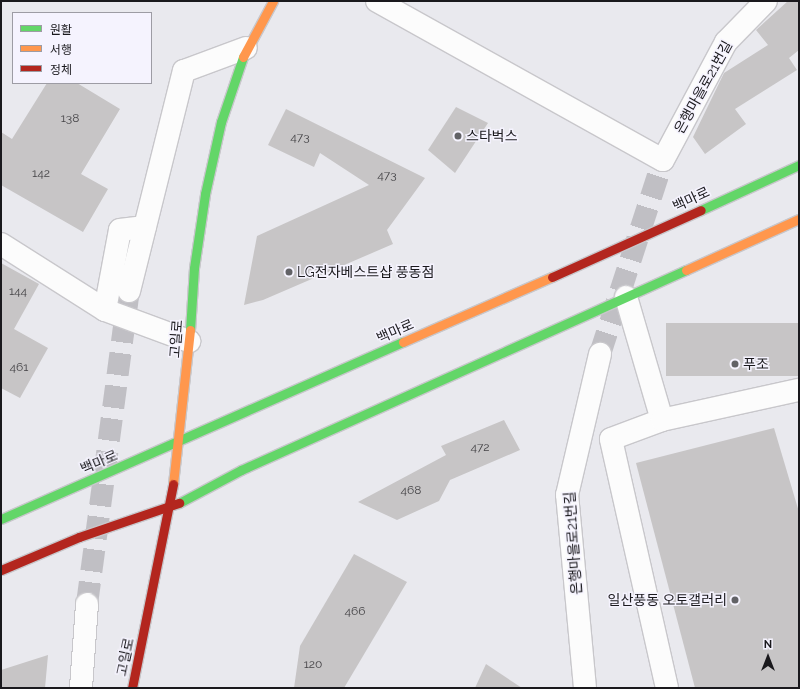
<!DOCTYPE html>
<html>
<head>
<meta charset="utf-8">
<style>
  body { margin:0 }
  #map { position:relative; width:800px; height:689px; overflow:hidden; background:#e9e9ee; font-family:Raleway,"Noto Sans KR",sans-serif }
  div>[style] { position:absolute }
  .building>* { inset:0; background:#c7c5c6; transform-origin:0 0 }
  .street-tunnel>* { height:22px; margin-top:-11px; transform-origin:0; background:repeating-linear-gradient(90deg,#c0bfc4 0 22px,transparent 0 33px) }
  .roads { filter:drop-shadow(1px 0 #c8c7cb) drop-shadow(-1px 0 #c8c7cb) drop-shadow(0 1px #c8c7cb) drop-shadow(0 -1px #c8c7cb) }
  .street>* { height:22px; margin:-11px; padding:0 11px; transform-origin:11px; border-radius:11px; background:#fcfcfc }
  .fast>* { height:9px; margin:-4.5px; padding:0 4.5px; transform-origin:4.5px; border-radius:4.5px; background:#63d668 }
  .slow>* { height:9px; margin:-4.5px; padding:0 4.5px; transform-origin:4.5px; border-radius:4.5px; background:#ff974d }
  .jam>* { height:9px; margin:-4.5px; padding:0 4.5px; transform-origin:4.5px; border-radius:4.5px; background:#b3261e }
  .dots>* { width:11px; height:11px; translate:-50% -50%; box-sizing:border-box; border:2px solid #f5f3fe; border-radius:50% }
  span { translate:-50% -50%; white-space:nowrap; text-align:center; line-height:1.15; -webkit-text-stroke:3px #f5f3fe; paint-order:stroke }
  .number-label { font-size:12px; color:#454447 }
  .number-label span { -webkit-text-stroke-width:0 }
  .street-label { font-size:14px; color:#1a191d }
  .poi-label { font-size:14px; color:#1a191d }
  .left { translate:0 -50%; text-align:left }
  .right { translate:-100% -50%; text-align:right }
  .frame { position:absolute; inset:0; border:2px solid #1a191d; pointer-events:none }
  .legend { position:absolute; left:12px; top:12px; width:140px; height:72px; box-sizing:border-box; background:#f5f3fe; border:1px solid #9d9ca4; margin:0; padding:5px 7px; list-style:none; font-size:12px; color:#1a191d }
  .legend li { display:flex; align-items:center; gap:8px; height:20px }
  .legend b { width:20px; border:1px solid #9d9ca4 }
  .north { position:absolute; left:748px; top:637px; width:40px; height:40px; -webkit-text-stroke:3px #f5f3fe; paint-order:stroke; rotate:0deg; font-size:11px; font-weight:700; line-height:16px; text-align:center; color:#1a191d }
  .north::after { content:''; display:block; margin:auto; width:14px; height:18px; background:#1a191d; clip-path:polygon(50% 0,100% 100%,50% 72%,0 100%) }
</style>
</head>
<body>
<div id="map">
  <div class="building">
    <i style="clip-path:polygon(788px 1px,799px 1px,799px 50px,789px 58px,797px 70px,735px 109px,746px 124px,705px 154px,693px 137px,724px 73px,768px 45px,756px 30px)"></i>
    <i style="clip-path:polygon(47px 83px,77px 83px,120px 109px,81px 174px,108px 189px,83px 232px,1px 185px,1px 132px,12px 139px)"></i>
    <i style="clip-path:polygon(456px 107px,488px 123px,455px 173px,428px 150px)"></i>
    <i style="clip-path:polygon(286px 109px,425px 178px,387px 230px,393px 244px,263px 300px,244px 305px,257px 236px,369px 185px,320px 153px,314px 167px,268px 145px)"></i>
    <i style="clip-path:polygon(1px 263px,39px 284px,14px 329px,48px 348px,20px 398px,1px 388px)"></i>
    <i style="left:799px;top:323px;width:53px;height:133px;rotate:90deg"></i>
    <i style="clip-path:polygon(504px 420px,520px 450px,450px 480px,439px 501px,397px 520px,358px 502px,446px 455px,441px 446px)"></i>
    <i style="clip-path:polygon(774px 428px,799px 512px,799px 688px,695px 688px,636px 463px)"></i>
    <i style="clip-path:polygon(354px 554px,407px 582px,344px 688px,294px 688px,300px 646px)"></i>
    <i style="clip-path:polygon(48px 655px,45px 688px,1px 688px,1px 670px)"></i>
    <i style="clip-path:polygon(486px 664px,522px 688px,475px 688px)"></i>
  </div>
  <div class="street-tunnel">
    <i style="left:600px;top:354px;width:204px;rotate:-72deg"></i>
    <i style="left:87px;top:604px;width:316px;rotate:-82.4deg"></i>
  </div>
  <div class="roads">
    <div class="street">
      <i style="left:377px;top:1px;width:327px;rotate:29.1deg"></i>
      <i style="left:663px;top:160px;width:134px;rotate:-61.9deg"></i>
      <i style="left:726px;top:42px;width:57px;rotate:-45.7deg"></i>
      <i style="left:1px;top:244px;width:123px;rotate:32.4deg"></i>
      <i style="left:105px;top:310px;width:90px;rotate:20.3deg"></i>
      <i style="left:129px;top:291px;width:227px;rotate:-76deg"></i>
      <i style="left:184px;top:71px;width:66px;rotate:-20.4deg"></i>
      <i style="left:626px;top:297px;width:128px;rotate:73.7deg"></i>
      <i style="left:105px;top:310px;width:81px;rotate:-79.4deg"></i>
      <i style="left:120px;top:230px;width:25px;rotate:-7deg"></i>
      <i style="left:81px;top:688px;width:84px;rotate:-85.9deg"></i>
      <i style="left:585px;top:688px;width:194px;rotate:-95.3deg"></i>
      <i style="left:567px;top:495px;width:145px;rotate:-76.8deg"></i>
      <i style="left:667px;top:688px;width:255px;rotate:-102.7deg"></i>
      <i style="left:611px;top:439px;width:54px;rotate:-20.4deg"></i>
      <i style="left:662px;top:420px;width:140px;rotate:-12.4deg"></i>
    </div>
    <div class="fast">
      <i style="left:701px;top:210px;width:108px;rotate:-24.7deg"></i>
      <i style="left:190px;top:330px;width:62px;rotate:-86.3deg"></i>
      <i style="left:194px;top:268px;width:75px;rotate:-81.5deg"></i>
      <i style="left:205px;top:194px;width:74px;rotate:-77.5deg"></i>
      <i style="left:221px;top:122px;width:69px;rotate:-71.3deg"></i>
      <i style="left:179px;top:503px;width:70px;rotate:-28deg"></i>
      <i style="left:241px;top:470px;width:488px;rotate:-24.2deg"></i>
      <i style="left:1px;top:519px;width:439px;rotate:-23.8deg"></i>
    </div>
    <div class="slow">
      <i style="left:243px;top:57px;width:64px;rotate:-61.8deg"></i>
      <i style="left:686px;top:270px;width:124px;rotate:-24.3deg"></i>
      <i style="left:403px;top:342px;width:163px;rotate:-23.6deg"></i>
      <i style="left:173px;top:484px;width:155px;rotate:-83.7deg"></i>
    </div>
    <div class="jam">
      <i style="left:552px;top:277px;width:163px;rotate:-24.2deg"></i>
      <i style="left:1px;top:570px;width:85px;rotate:-22.9deg"></i>
      <i style="left:79px;top:537px;width:106px;rotate:-18.8deg"></i>
      <i style="left:132px;top:688px;width:208px;rotate:-78.6deg"></i>
    </div>
  </div>
  <div class="dots">
    <i style="left:458px;top:136px;background:#626266"></i>
    <i style="left:289px;top:272px;background:#626266"></i>
    <i style="left:735px;top:364px;background:#626266"></i>
    <i style="left:735px;top:600px;background:#626266"></i>
  </div>
  <div class="number-label">
    <span style="left:70px;top:119px">138</span>
    <span style="left:300px;top:138px">473</span>
    <span style="left:41px;top:174px">142</span>
    <span style="left:387px;top:176px">473</span>
    <span style="left:18px;top:292px">144</span>
    <span style="left:19px;top:368px">461</span>
    <span style="left:480px;top:448px">472</span>
    <span style="left:411px;top:491px">468</span>
    <span style="left:355px;top:612px">466</span>
    <span style="left:313px;top:665px">120</span>
  </div>
  <div class="street-label">
    <span style="left:703px;top:87px;rotate:-61deg">은행마을로21번길</span>
    <span style="left:691px;top:199px;rotate:-25deg">백마로</span>
    <span style="left:395px;top:331px;rotate:-24deg">백마로</span>
    <span style="left:176px;top:339px;rotate:-86deg">고일로</span>
    <span style="left:99px;top:462px;rotate:-23deg">백마로</span>
    <span style="left:573px;top:543px;rotate:-94deg">은행마을로21번길</span>
    <span style="left:125px;top:657px;rotate:-78deg">고일로</span>
  </div>
  <div class="poi-label">
    <span class="left" style="left:466px;top:136px">스타벅스</span>
    <span class="left" style="left:297px;top:272px">LG전자베스트샵 풍동점</span>
    <span class="left" style="left:743px;top:364px">푸조</span>
    <span class="right" style="left:727px;top:600px">일산풍동 오토갤러리</span>
  </div>
  <div class="frame"></div>
  <ul class="legend">
  <li><b style="height:5px;background:#63d668"></b>원활</li>
  <li><b style="height:5px;background:#ff974d"></b>서행</li>
  <li><b style="height:5px;background:#b3261e"></b>정체</li>
  </ul>
  <div class="north">N</div>
</div>
</body>
</html>
